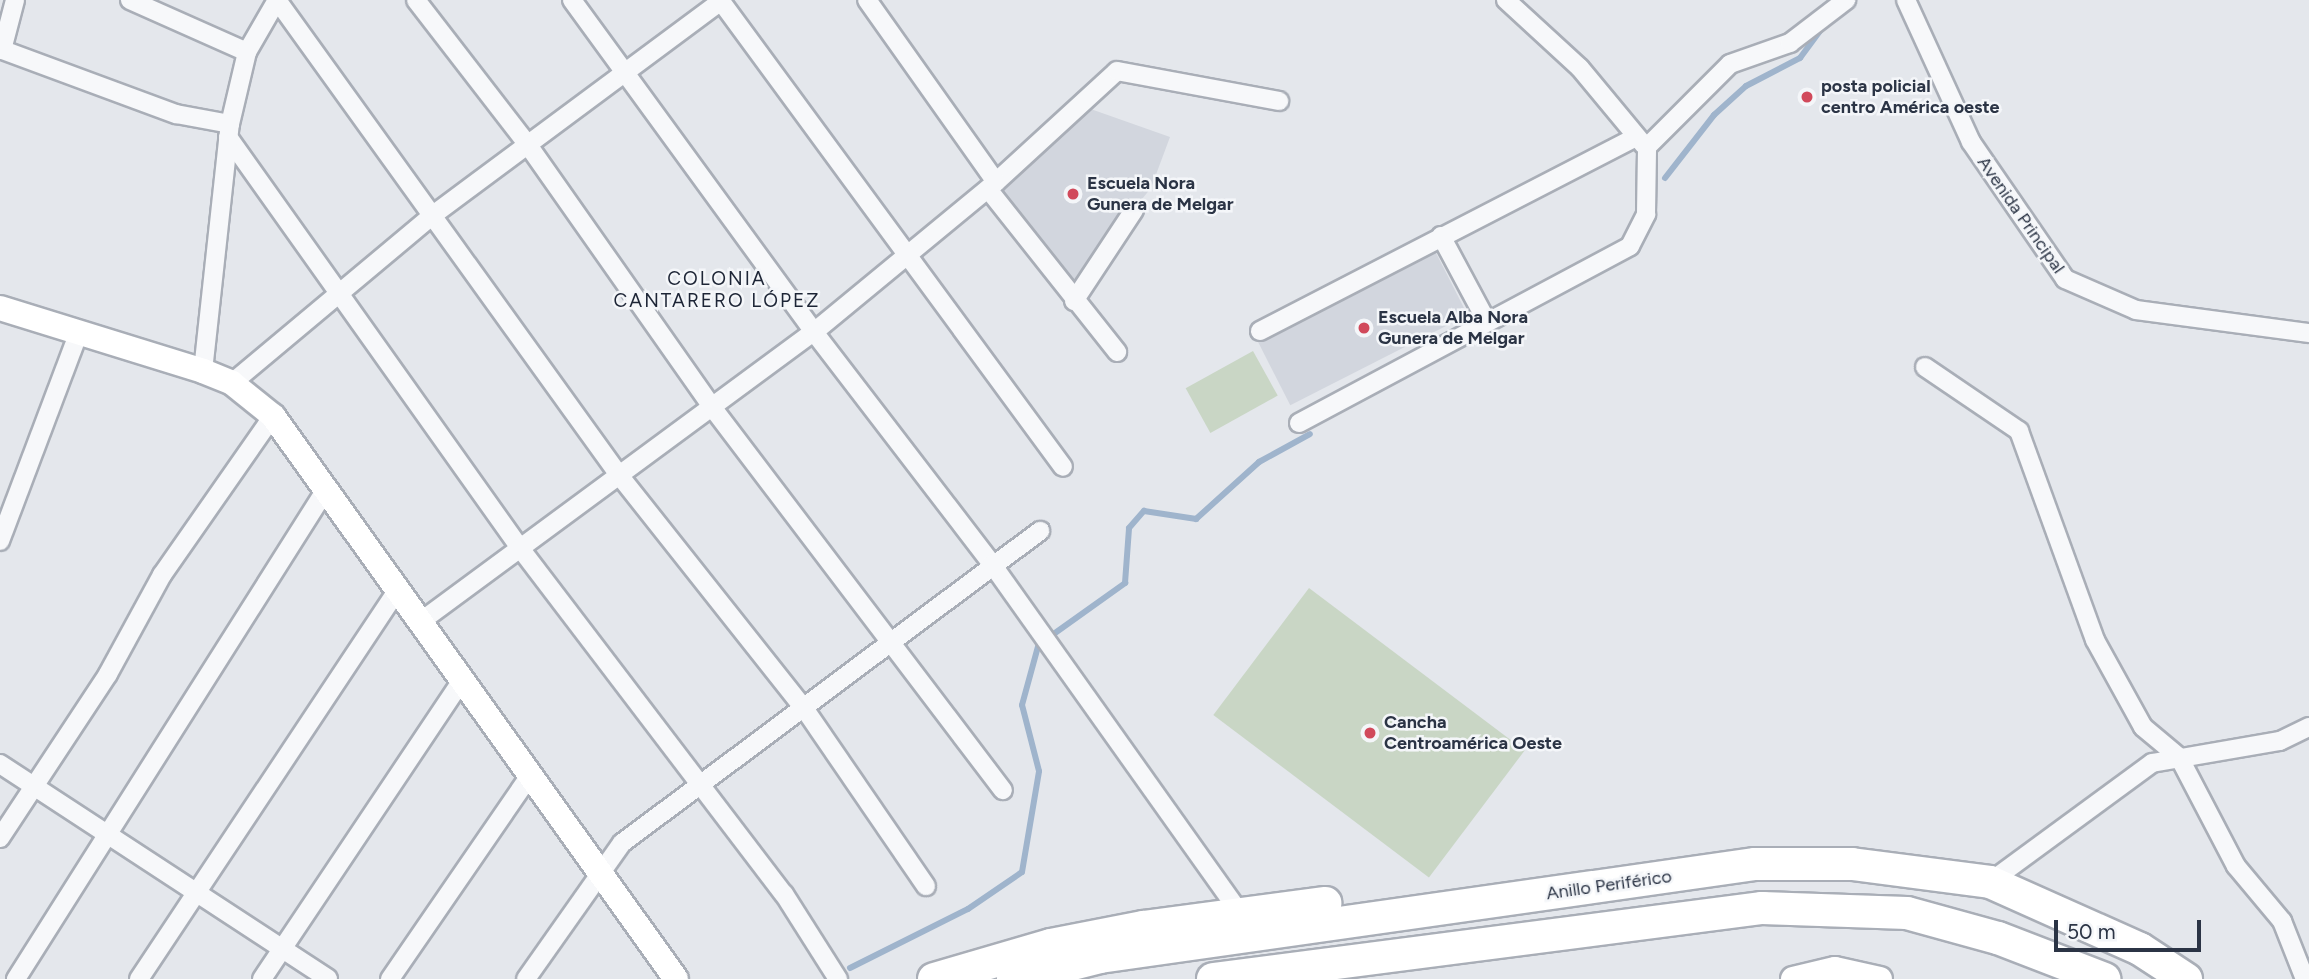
<!DOCTYPE html>
<html>
<head>
<meta charset="utf-8">
<style>
  body { margin:0 }
  #map { position:relative; width:2309px; height:979px; overflow:hidden; background:#e4e7ec; font-family:Figtree,sans-serif }
  div>[style] { position:absolute }
  .built>* { inset:0; background:#d2d6de; transform-origin:0 0 }
  .green>* { inset:0; background:#c9d6c5; transform-origin:0 0 }
  .stream>* { height:6px; margin:-3px; padding:0 3px; transform-origin:3px; border-radius:3px; background:#9fb4cc }
  .roads { filter:drop-shadow(2px 0 #a9aeb7) drop-shadow(-2px 0 #a9aeb7) drop-shadow(0 2px #a9aeb7) drop-shadow(0 -2px #a9aeb7) }
  .street>* { height:18px; margin:-9px; padding:0 9px; transform-origin:9px; border-radius:9px; background:#f7f8fa }
  .secondary>* { height:24px; margin:-12px; padding:0 12px; transform-origin:12px; border-radius:12px; background:#fff }
  .highway>* { height:32px; margin:-16px; padding:0 16px; transform-origin:16px; border-radius:16px; background:#fff }
  .dots>* { width:19px; height:19px; translate:-50% -50%; box-sizing:border-box; border:4px solid #f4f6f9; border-radius:50% }
  span { translate:-50% -50%; white-space:nowrap; text-align:center; line-height:1.15; -webkit-text-stroke:5px #f4f6f9; paint-order:stroke }
  .poi-label { font-size:18px; color:#2b3445; font-weight:700 }
  .left { translate:0 -50%; text-align:left }
  .street-label { font-size:18px; color:#2b3445 }
  .neighbourhood-label { font-size:19px; color:#1d2536; letter-spacing:2px }
  .scale { position:absolute; left:2054px; top:920px; width:147px; height:32px; box-sizing:border-box; border:4px solid #2b3445; border-top:0; padding-left:9px; font-size:21px; line-height:24px; white-space:nowrap; color:#2b3445; -webkit-text-stroke:5px #f4f6f9; paint-order:stroke }
</style>
</head>
<body>
<div id="map">
  <div class="built">
    <i style="clip-path:polygon(1085px 107px,1170px 137px,1151px 188px,1138px 204px,1131px 199px,1075px 289px,996px 190px)"></i>
    <i style="left:1434px;top:249px;width:74px;height:199px;rotate:63deg"></i>
  </div>
  <div class="green">
    <i style="left:1253px;top:351px;width:51px;height:77px;rotate:61deg"></i>
    <i style="left:1309px;top:588px;width:270px;height:159px;rotate:37deg"></i>
  </div>
  <div class="stream">
    <i style="left:1665px;top:178px;width:80px;rotate:-52.1deg"></i>
    <i style="left:1714px;top:115px;width:43px;rotate:-42.2deg"></i>
    <i style="left:1746px;top:86px;width:61px;rotate:-27.4deg"></i>
    <i style="left:1800px;top:58px;width:47px;rotate:-53.6deg"></i>
    <i style="left:1048px;top:638px;width:95px;rotate:-35.5deg"></i>
    <i style="left:1125px;top:583px;width:55px;rotate:-85.8deg"></i>
    <i style="left:1129px;top:528px;width:23px;rotate:-49deg"></i>
    <i style="left:1144px;top:511px;width:53px;rotate:8.7deg"></i>
    <i style="left:1196px;top:519px;width:85px;rotate:-42.1deg"></i>
    <i style="left:1259px;top:462px;width:58px;rotate:-28.8deg"></i>
    <i style="left:850px;top:968px;width:132px;rotate:-26.6deg"></i>
    <i style="left:968px;top:909px;width:65px;rotate:-34.4deg"></i>
    <i style="left:1022px;top:872px;width:102px;rotate:-80.4deg"></i>
    <i style="left:1039px;top:771px;width:68px;rotate:-104.4deg"></i>
    <i style="left:1022px;top:705px;width:64px;rotate:-74.7deg"></i>
  </div>
  <div class="roads">
    <div class="street">
      <i style="left:130px;top:0;width:128px;rotate:24deg"></i>
      <i style="left:416px;top:0;width:183px;rotate:52.3deg"></i>
      <i style="left:528px;top:145px;width:320px;rotate:54.9deg"></i>
      <i style="left:712px;top:407px;width:481px;rotate:52.8deg"></i>
      <i style="left:572px;top:0;width:411px;rotate:53.9deg"></i>
      <i style="left:814px;top:332px;width:292px;rotate:52.5deg"></i>
      <i style="left:992px;top:564px;width:430px;rotate:54.6deg"></i>
      <i style="left:720px;top:0;width:579px;rotate:53.7deg"></i>
      <i style="left:1506px;top:0;width:100px;rotate:42.6deg"></i>
      <i style="left:1580px;top:68px;width:100px;rotate:50.3deg"></i>
      <i style="left:1906px;top:0;width:156px;rotate:65.4deg"></i>
      <i style="left:1971px;top:142px;width:166px;rotate:55.5deg"></i>
      <i style="left:2065px;top:279px;width:77px;rotate:23.6deg"></i>
      <i style="left:2136px;top:310px;width:175px;rotate:7.6deg"></i>
      <i style="left:0;top:49px;width:188px;rotate:20.3deg"></i>
      <i style="left:176px;top:114px;width:55px;rotate:10.5deg"></i>
      <i style="left:2px;top:50px;width:52px;rotate:-75.4deg"></i>
      <i style="left:228px;top:137px;width:504px;rotate:54.61deg"></i>
      <i style="left:520px;top:548px;width:435px;rotate:52.7deg"></i>
      <i style="left:784px;top:894px;width:101px;rotate:57.6deg"></i>
      <i style="left:996px;top:182px;width:164px;rotate:-42.5deg"></i>
      <i style="left:1117px;top:71px;width:165px;rotate:10.5deg"></i>
      <i style="left:988px;top:189px;width:208px;rotate:51.6deg"></i>
      <i style="left:1441px;top:236px;width:93px;rotate:61.8deg"></i>
      <i style="left:1074px;top:301px;width:109px;rotate:-56.6deg"></i>
      <i style="left:1260px;top:331px;width:421px;rotate:-27.3deg"></i>
      <i style="left:1925px;top:367px;width:114px;rotate:34.2deg"></i>
      <i style="left:2019px;top:431px;width:222px;rotate:70deg"></i>
      <i style="left:2095px;top:640px;width:99px;rotate:61.1deg"></i>
      <i style="left:2143px;top:727px;width:47px;rotate:39.8deg"></i>
      <i style="left:2179px;top:757px;width:123px;rotate:62.4deg"></i>
      <i style="left:2236px;top:866px;width:72px;rotate:50.1deg"></i>
      <i style="left:2282px;top:921px;width:62px;rotate:68.4deg"></i>
      <i style="left:203px;top:371px;width:248px;rotate:-83.8deg"></i>
      <i style="left:230px;top:124px;width:74px;rotate:-76.7deg"></i>
      <i style="left:247px;top:52px;width:60px;rotate:-60deg"></i>
      <i style="left:277px;top:0;width:585px;rotate:54.25deg"></i>
      <i style="left:619px;top:475px;width:298px;rotate:51.6deg"></i>
      <i style="left:804px;top:708px;width:216px;rotate:55.6deg"></i>
      <i style="left:232px;top:383px;width:262px;rotate:-39.9deg"></i>
      <i style="left:433px;top:215px;width:360px;rotate:-36.6deg"></i>
      <i style="left:1299px;top:423px;width:375px;rotate:-28.1deg"></i>
      <i style="left:1630px;top:246px;width:36px;rotate:-63deg"></i>
      <i style="left:1646px;top:214px;width:67px;rotate:-89.1deg"></i>
      <i style="left:1647px;top:147px;width:117px;rotate:-45deg"></i>
      <i style="left:1730px;top:64px;width:64px;rotate:-19.3deg"></i>
      <i style="left:1790px;top:43px;width:71px;rotate:-37.5deg"></i>
      <i style="left:0;top:541px;width:220px;rotate:-69.3deg"></i>
      <i style="left:420px;top:622px;width:489px;rotate:-36.4deg"></i>
      <i style="left:814px;top:332px;width:236px;rotate:-39.5deg"></i>
      <i style="left:996px;top:182px;width:223px;rotate:-125.3deg"></i>
      <i style="left:0;top:764px;width:392px;rotate:33.2deg"></i>
      <i style="left:0;top:838px;width:196px;rotate:-56.6deg"></i>
      <i style="left:108px;top:674px;width:113px;rotate:-61.4deg"></i>
      <i style="left:162px;top:575px;width:194px;rotate:-55.1deg"></i>
      <i style="left:1990px;top:882px;width:201px;rotate:-36.3deg"></i>
      <i style="left:2152px;top:763px;width:130px;rotate:-9.8deg"></i>
      <i style="left:2280px;top:741px;width:32px;rotate:-26deg"></i>
      <i style="left:16px;top:979px;width:578px;rotate:-57.66deg"></i>
      <i style="left:139px;top:979px;width:466px;rotate:-56.4deg"></i>
      <i style="left:262px;top:979px;width:358px;rotate:-56.2deg"></i>
      <i style="left:390px;top:979px;width:245px;rotate:-55.5deg"></i>
      <i style="left:526px;top:979px;width:166px;rotate:-54.8deg"></i>
      <i style="left:622px;top:843px;width:522px;rotate:-36.74deg"></i>
    </div>
    <div class="secondary">
      <i style="left:0;top:308px;width:213px;rotate:17.2deg"></i>
      <i style="left:203px;top:371px;width:31px;rotate:22deg"></i>
      <i style="left:232px;top:383px;width:53px;rotate:38.8deg"></i>
      <i style="left:273px;top:416px;width:692px;rotate:54.4deg"></i>
      <i style="left:1793px;top:979px;width:43px;rotate:-13.4deg"></i>
      <i style="left:1835px;top:969px;width:46px;rotate:12.5deg"></i>
    </div>
    <div class="highway">
      <i style="left:934px;top:979px;width:122px;rotate:-16.2deg"></i>
      <i style="left:1051px;top:945px;width:94px;rotate:-11.1deg"></i>
      <i style="left:1143px;top:927px;width:184px;rotate:-7.5deg"></i>
      <i style="left:1013px;top:979px;width:90px;rotate:-14.2deg"></i>
      <i style="left:1100px;top:957px;width:662px;rotate:-8.08deg"></i>
      <i style="left:1755px;top:864px;width:97px"></i>
      <i style="left:1852px;top:864px;width:139px;rotate:7.4deg"></i>
      <i style="left:1990px;top:882px;width:164px;rotate:24.1deg"></i>
      <i style="left:2140px;top:949px;width:55px;rotate:33.1deg"></i>
      <i style="left:1213px;top:979px;width:554px;rotate:-7.37deg"></i>
      <i style="left:1762px;top:908px;width:145px;rotate:2deg"></i>
      <i style="left:1907px;top:913px;width:94px;rotate:15.4deg"></i>
      <i style="left:1998px;top:938px;width:114px;rotate:21.1deg"></i>
    </div>
  </div>
  <div class="dots">
    <i style="left:1807px;top:97px;background:#d1495b"></i>
    <i style="left:1073px;top:194px;background:#d1495b"></i>
    <i style="left:1364px;top:328px;background:#d1495b"></i>
    <i style="left:1370px;top:733px;background:#d1495b"></i>
  </div>
  <div class="poi-label">
    <span class="left" style="left:1821px;top:97px">posta policial<br>centro América oeste</span>
    <span class="left" style="left:1087px;top:194px">Escuela Nora<br>Gunera de Melgar</span>
    <span class="left" style="left:1378px;top:328px">Escuela Alba Nora<br>Gunera de Melgar</span>
    <span class="left" style="left:1384px;top:733px">Cancha<br>Centroamérica Oeste</span>
  </div>
  <div class="street-label">
    <span style="left:2021px;top:215px;rotate:55deg">Avenida Principal</span>
    <span style="left:1609px;top:885px;rotate:-8deg">Anillo Periférico</span>
  </div>
  <div class="neighbourhood-label">
    <span style="left:717px;top:290px">COLONIA<br>CANTARERO LÓPEZ</span>
  </div>
  <div class="scale">50 m</div>
</div>
</body>
</html>
